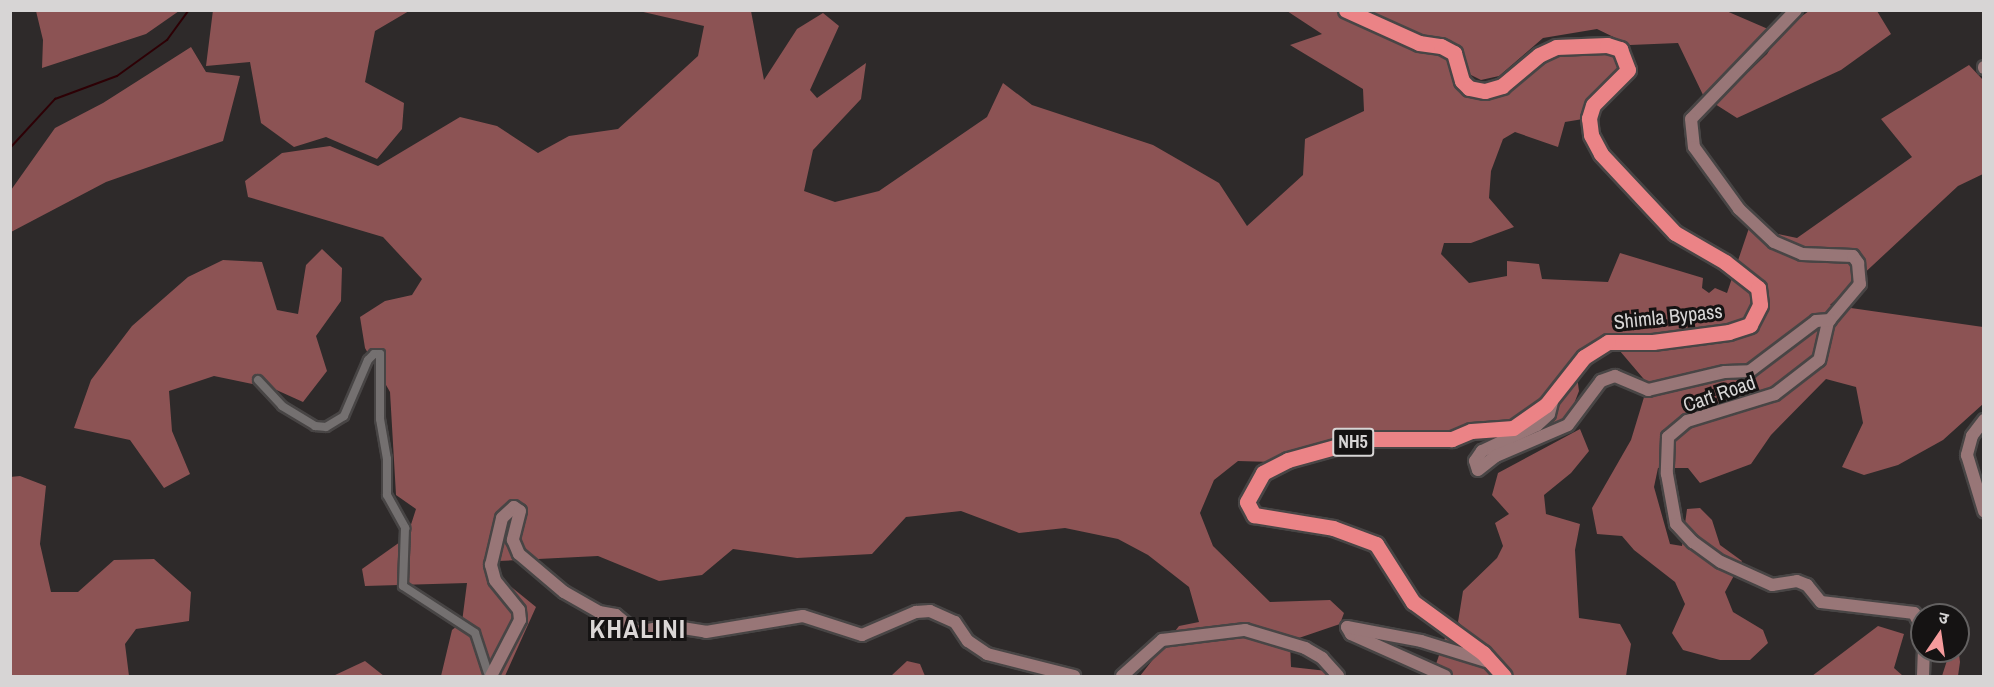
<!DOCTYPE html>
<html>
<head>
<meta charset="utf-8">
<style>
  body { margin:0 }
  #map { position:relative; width:1994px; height:687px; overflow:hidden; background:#2e2a2a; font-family:"Archivo Narrow","Noto Sans Devanagari",sans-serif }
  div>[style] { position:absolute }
  .forest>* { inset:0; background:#8c5354 }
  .stream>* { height:2px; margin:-1px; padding:0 1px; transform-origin:1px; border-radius:1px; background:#2d0005 }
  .roads { filter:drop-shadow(2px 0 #484545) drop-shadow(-2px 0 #484545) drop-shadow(0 2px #484545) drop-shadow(0 -2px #484545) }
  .street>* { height:8px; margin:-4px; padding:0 4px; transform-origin:4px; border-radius:4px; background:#747070 }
  .secondary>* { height:12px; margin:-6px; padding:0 6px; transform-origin:6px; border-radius:6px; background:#987677 }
  .highway>* { height:15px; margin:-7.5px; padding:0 7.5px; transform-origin:7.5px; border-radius:7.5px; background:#eb8386 }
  span { translate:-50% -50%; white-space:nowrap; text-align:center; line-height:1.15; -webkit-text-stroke:6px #151313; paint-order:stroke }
  .shield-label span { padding:2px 4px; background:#151313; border:2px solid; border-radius:4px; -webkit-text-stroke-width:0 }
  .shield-label { font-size:18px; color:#d7d5d5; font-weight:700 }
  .street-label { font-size:20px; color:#d7d5d5 }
  .district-label { font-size:26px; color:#dbd7d6; font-weight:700; letter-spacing:1.5px }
  .frame { position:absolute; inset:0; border:12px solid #d7d5d5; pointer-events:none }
  .north { position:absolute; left:1910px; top:603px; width:60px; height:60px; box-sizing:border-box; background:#151313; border:2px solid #636161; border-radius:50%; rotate:13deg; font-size:16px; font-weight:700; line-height:24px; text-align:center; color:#d7d5d5 }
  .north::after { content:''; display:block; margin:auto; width:21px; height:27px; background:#f59b9c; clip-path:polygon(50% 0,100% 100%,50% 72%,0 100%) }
</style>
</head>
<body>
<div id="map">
  <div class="forest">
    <i style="clip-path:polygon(213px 10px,409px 11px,375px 31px,365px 82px,404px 103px,402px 129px,377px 159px,326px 137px,294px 147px,261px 123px,250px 62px,206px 66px)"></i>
    <i style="clip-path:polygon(1724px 10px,1768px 29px,1704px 97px,1678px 43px,1630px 45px,1597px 29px,1543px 38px,1499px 76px,1481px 80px,1467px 73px,1451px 40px,1413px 35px,1358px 11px)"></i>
    <i style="clip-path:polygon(36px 11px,36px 10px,179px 11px,146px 34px,42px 68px,43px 40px)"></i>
    <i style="clip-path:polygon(639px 11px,751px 11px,764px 80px,797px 29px,823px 13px,839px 26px,810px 90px,817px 98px,866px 63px,861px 99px,813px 150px,804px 191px,835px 202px,879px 191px,987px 117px,1003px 83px,1032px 105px,1153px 145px,1219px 183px,1247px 226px,1303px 175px,1305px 139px,1364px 111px,1363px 89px,1290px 45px,1322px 34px,1287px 11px,1338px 11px,1417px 46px,1452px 56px,1458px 71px,1485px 93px,1557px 50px,1619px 52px,1625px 70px,1583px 119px,1565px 122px,1558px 147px,1515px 132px,1503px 139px,1491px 171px,1489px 198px,1514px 227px,1471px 243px,1444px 243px,1441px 254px,1469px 283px,1507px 276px,1507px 261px,1539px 264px,1542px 279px,1608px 282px,1620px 253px,1703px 278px,1702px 288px,1709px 293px,1715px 288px,1727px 293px,1749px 228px,1797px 238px,1912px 157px,1881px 119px,1969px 65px,1983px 80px,1983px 174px,1958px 186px,1830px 305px,1983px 327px,1983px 404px,1943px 440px,1898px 465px,1864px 475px,1842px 467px,1863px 423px,1856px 387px,1826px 379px,1771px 435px,1751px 464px,1700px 483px,1688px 468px,1658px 468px,1654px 487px,1670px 544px,1682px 546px,1687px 509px,1700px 508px,1712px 520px,1720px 545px,1742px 561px,1725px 592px,1733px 612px,1763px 630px,1768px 643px,1750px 660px,1720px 660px,1683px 650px,1672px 633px,1685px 604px,1675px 582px,1634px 550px,1622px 536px,1597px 534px,1592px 508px,1631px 440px,1648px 384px,1608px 337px,1575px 361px,1579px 391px,1567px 422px,1498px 449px,1470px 429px,1452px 437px,1364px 437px,1272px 462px,1238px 461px,1214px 480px,1200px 513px,1213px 546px,1270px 602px,1330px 600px,1344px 613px,1340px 624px,1290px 641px,1291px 667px,1336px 672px,1336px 676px,1140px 676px,1179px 626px,1199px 622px,1189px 587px,1148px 555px,1118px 539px,1065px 528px,1019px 533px,961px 511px,906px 517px,872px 554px,797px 558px,733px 549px,702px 575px,659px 581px,598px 556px,498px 561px,494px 573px,536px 607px,505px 676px,441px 676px,452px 630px,462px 622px,467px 583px,365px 586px,362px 569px,407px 537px,416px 509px,396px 495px,390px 392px,365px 348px,360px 317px,385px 301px,412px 295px,422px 279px,383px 237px,248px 197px,245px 181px,282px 153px,330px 146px,378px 166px,460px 117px,497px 126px,538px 153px,569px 136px,618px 129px,698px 56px,704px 26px)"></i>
    <i style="clip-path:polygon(1809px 11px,1877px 11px,1891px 34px,1841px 70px,1737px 118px,1715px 104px,1767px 54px,1781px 31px)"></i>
    <i style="clip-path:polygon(191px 47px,206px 72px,240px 76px,223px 141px,106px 182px,11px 232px,11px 190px,55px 128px,103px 103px)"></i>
    <i style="clip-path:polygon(322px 249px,342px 268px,341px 301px,316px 336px,327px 371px,303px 402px,272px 388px,214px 376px,169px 391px,172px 431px,190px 474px,164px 488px,130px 440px,74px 428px,91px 380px,132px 326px,188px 277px,223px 260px,262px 262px,277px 310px,298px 314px,306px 265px)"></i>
    <i style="clip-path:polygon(1580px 429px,1589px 451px,1571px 473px,1544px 495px,1546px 514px,1580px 524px,1575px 550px,1579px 618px,1620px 624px,1631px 644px,1626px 676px,1512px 676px,1458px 622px,1463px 591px,1497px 558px,1503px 546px,1495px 523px,1509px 514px,1492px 495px,1498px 473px)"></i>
    <i style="clip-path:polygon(20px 476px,46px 486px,40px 544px,51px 592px,78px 592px,114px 560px,154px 559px,191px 592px,189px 621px,136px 629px,125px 644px,129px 676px,11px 676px,10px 477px)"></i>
    <i style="clip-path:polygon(1878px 626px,1904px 634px,1894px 668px,1903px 676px,1812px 676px)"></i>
    <i style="clip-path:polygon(1447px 632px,1502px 676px,1451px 676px,1435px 667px)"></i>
    <i style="clip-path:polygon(1958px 647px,1960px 662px,1958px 676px,1942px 676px,1950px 651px,1958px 651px)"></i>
    <i style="clip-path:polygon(365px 661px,384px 676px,333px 676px)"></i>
    <i style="clip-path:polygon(907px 661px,920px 664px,925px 676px,891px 676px)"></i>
  </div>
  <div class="stream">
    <i style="left:10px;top:148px;width:67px;rotate:-47.4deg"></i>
    <i style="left:55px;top:99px;width:66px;rotate:-20.4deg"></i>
    <i style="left:117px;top:76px;width:62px;rotate:-35.8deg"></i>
    <i style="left:167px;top:40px;width:37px;rotate:-54deg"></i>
  </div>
  <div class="roads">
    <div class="street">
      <i style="left:258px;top:380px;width:35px;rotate:47deg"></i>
      <i style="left:282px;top:406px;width:39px;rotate:31deg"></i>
      <i style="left:315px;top:426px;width:11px;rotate:5deg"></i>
      <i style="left:326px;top:427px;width:21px;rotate:-31deg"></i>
      <i style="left:344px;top:416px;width:61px;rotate:-66.8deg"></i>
      <i style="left:368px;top:360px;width:8px;rotate:-45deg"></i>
      <i style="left:374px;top:354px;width:6px"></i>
      <i style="left:380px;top:354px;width:65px;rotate:90deg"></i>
      <i style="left:380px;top:419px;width:41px;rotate:80.1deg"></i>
      <i style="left:387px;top:459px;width:36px;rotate:90deg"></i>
      <i style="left:387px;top:495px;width:38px;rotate:61deg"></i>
      <i style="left:405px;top:528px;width:58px;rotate:92deg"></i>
      <i style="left:403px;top:586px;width:86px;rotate:33.1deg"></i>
      <i style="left:475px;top:633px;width:45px;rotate:72deg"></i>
    </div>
    <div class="secondary">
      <i style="left:1796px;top:10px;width:151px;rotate:133.9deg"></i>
      <i style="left:1691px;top:119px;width:28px;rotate:84deg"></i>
      <i style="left:1694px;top:147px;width:77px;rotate:54deg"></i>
      <i style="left:1739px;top:209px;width:48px;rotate:43.3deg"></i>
      <i style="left:1774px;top:242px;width:30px;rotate:23deg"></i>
      <i style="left:1802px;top:254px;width:51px;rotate:2.2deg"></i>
      <i style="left:1853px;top:256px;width:9px;rotate:54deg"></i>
      <i style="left:1858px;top:263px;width:21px;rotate:85deg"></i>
      <i style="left:1860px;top:284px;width:50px;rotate:130.1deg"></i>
      <i style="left:1828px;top:322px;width:39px;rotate:103deg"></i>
      <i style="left:1819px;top:360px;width:56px;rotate:142.3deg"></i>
      <i style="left:1775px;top:394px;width:92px;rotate:162.9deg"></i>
      <i style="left:1687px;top:421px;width:25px;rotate:140deg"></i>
      <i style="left:1668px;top:437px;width:37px;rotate:92deg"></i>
      <i style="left:1667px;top:474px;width:51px;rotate:79.8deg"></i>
      <i style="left:1676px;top:524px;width:25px;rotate:47deg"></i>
      <i style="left:1693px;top:542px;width:34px;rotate:36deg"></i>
      <i style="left:1721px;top:562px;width:56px;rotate:24.3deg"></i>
      <i style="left:1772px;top:585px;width:25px;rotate:-9deg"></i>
      <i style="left:1797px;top:581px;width:11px;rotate:22deg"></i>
      <i style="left:1807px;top:585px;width:22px;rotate:51deg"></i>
      <i style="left:1821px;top:602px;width:94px;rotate:6.7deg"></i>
      <i style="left:1914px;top:613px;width:18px;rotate:63deg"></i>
      <i style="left:1984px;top:67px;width:1px;rotate:90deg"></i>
      <i style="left:1553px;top:398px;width:16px;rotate:104deg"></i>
      <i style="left:1549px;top:414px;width:16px;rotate:137deg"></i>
      <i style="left:1537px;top:425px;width:61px;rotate:154.7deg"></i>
      <i style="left:1482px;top:451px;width:12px;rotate:125deg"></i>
      <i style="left:1475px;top:461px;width:9px;rotate:72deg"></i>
      <i style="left:1478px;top:470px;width:23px;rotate:-38deg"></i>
      <i style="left:1496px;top:456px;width:78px;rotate:-23.3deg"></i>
      <i style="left:1568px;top:425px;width:55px;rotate:-53.1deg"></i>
      <i style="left:1601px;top:381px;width:15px;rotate:-20deg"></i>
      <i style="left:1615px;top:376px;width:36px;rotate:23deg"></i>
      <i style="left:1648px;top:390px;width:79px;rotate:-13.2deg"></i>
      <i style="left:1725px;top:372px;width:25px;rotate:-2deg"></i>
      <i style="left:1750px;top:371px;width:83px;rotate:-37.1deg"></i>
      <i style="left:1816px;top:321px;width:14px;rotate:-4deg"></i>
      <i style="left:1984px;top:420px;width:20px;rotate:127deg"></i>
      <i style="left:1972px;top:436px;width:20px;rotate:105deg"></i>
      <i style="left:1967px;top:455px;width:59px;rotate:73.1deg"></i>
      <i style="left:491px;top:676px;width:63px;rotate:-62.6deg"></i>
      <i style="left:520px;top:620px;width:10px;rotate:-96deg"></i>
      <i style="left:519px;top:610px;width:38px;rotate:-129deg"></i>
      <i style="left:495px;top:580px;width:16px;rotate:-105deg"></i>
      <i style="left:491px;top:565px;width:48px;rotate:-76.8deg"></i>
      <i style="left:502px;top:518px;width:16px;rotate:-43deg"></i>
      <i style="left:514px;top:507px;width:7px;rotate:34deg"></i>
      <i style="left:520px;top:511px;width:30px;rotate:104deg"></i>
      <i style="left:513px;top:540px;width:15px;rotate:67deg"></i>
      <i style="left:519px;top:554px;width:59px;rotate:40.2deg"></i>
      <i style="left:564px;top:592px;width:40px;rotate:29.7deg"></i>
      <i style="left:599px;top:612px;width:17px;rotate:10deg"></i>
      <i style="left:616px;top:615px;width:26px;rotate:40deg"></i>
      <i style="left:636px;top:632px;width:35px;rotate:-10deg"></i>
      <i style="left:670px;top:626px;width:36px;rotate:9deg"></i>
      <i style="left:706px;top:632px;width:98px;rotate:-9.4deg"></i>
      <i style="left:803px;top:616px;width:62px;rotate:17.9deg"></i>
      <i style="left:862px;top:635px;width:59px;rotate:-23.1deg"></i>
      <i style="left:916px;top:612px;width:14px;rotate:-4deg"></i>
      <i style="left:930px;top:611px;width:27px;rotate:24deg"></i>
      <i style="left:955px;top:622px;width:23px;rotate:56deg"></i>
      <i style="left:968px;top:641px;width:23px;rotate:34deg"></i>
      <i style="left:987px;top:654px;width:90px;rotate:14.2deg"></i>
      <i style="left:1122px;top:676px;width:54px;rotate:-42deg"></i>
      <i style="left:1162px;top:640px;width:84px;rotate:-6.9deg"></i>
      <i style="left:1245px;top:630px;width:63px;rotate:16.7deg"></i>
      <i style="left:1305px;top:648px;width:20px;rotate:30deg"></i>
      <i style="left:1322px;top:658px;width:24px;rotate:48deg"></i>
      <i style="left:1445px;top:676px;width:103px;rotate:-155.9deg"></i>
      <i style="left:1351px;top:634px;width:8px;rotate:-120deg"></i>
      <i style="left:1347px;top:627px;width:75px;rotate:10.7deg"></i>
      <i style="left:1421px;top:641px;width:74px;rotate:17.2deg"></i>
      <i style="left:1923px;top:676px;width:25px;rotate:-88deg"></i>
    </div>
    <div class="highway">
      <i style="left:1346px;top:10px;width:80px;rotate:24.3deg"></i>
      <i style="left:1419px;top:43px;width:22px;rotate:8deg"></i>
      <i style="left:1441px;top:46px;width:15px;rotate:28deg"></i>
      <i style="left:1454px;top:53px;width:29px;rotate:74deg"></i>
      <i style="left:1462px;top:81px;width:10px;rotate:45deg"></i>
      <i style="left:1469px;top:88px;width:16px;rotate:11deg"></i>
      <i style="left:1485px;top:91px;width:18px;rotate:-16deg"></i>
      <i style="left:1502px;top:86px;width:48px;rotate:-40deg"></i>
      <i style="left:1539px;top:55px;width:19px;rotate:-25deg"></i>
      <i style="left:1556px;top:47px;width:51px;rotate:-2.2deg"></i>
      <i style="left:1607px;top:45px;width:14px;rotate:17deg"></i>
      <i style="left:1620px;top:49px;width:22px;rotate:69deg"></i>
      <i style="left:1628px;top:70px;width:49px;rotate:135deg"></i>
      <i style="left:1593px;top:105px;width:14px;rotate:107deg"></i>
      <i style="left:1589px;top:118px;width:17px;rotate:83deg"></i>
      <i style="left:1591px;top:135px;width:21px;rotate:62deg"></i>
      <i style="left:1601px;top:154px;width:108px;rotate:46.9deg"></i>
      <i style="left:1675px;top:233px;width:58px;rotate:30.1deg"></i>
      <i style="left:1725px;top:262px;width:42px;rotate:38.2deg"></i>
      <i style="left:1758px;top:288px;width:17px;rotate:83deg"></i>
      <i style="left:1760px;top:305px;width:22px;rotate:117deg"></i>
      <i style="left:1750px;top:325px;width:22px;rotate:162deg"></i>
      <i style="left:1729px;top:332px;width:77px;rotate:172.5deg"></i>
      <i style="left:1653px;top:342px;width:45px;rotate:180deg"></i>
      <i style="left:1608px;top:342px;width:28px;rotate:148deg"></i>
      <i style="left:1584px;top:357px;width:61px;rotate:128.4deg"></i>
      <i style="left:1546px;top:405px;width:40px;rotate:145.1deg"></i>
      <i style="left:1513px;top:428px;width:42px;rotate:175.9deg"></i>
      <i style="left:1471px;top:431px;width:21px;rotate:157deg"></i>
      <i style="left:1452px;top:439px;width:88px;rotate:180deg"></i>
      <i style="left:1364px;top:439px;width:79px;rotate:164.6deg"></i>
      <i style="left:1288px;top:460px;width:28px;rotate:153deg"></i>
      <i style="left:1263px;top:473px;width:33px;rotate:119deg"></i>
      <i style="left:1247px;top:502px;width:15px;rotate:62deg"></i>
      <i style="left:1254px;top:515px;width:80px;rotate:9.3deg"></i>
      <i style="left:1333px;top:528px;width:46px;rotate:20.4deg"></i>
      <i style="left:1376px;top:544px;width:69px;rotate:57.5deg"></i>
      <i style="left:1413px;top:602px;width:87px;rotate:36.1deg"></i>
      <i style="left:1483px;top:653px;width:31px;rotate:48deg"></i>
    </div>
  </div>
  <div class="shield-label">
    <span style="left:1353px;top:442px">NH5</span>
  </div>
  <div class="street-label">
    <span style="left:1668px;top:316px;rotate:-6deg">Shimla Bypass</span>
    <span style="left:1719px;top:393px;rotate:-19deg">Cart Road</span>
  </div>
  <div class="district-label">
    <span style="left:638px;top:629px">KHALINI</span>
  </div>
  <div class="frame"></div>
  <div class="north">उ</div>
</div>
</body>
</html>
